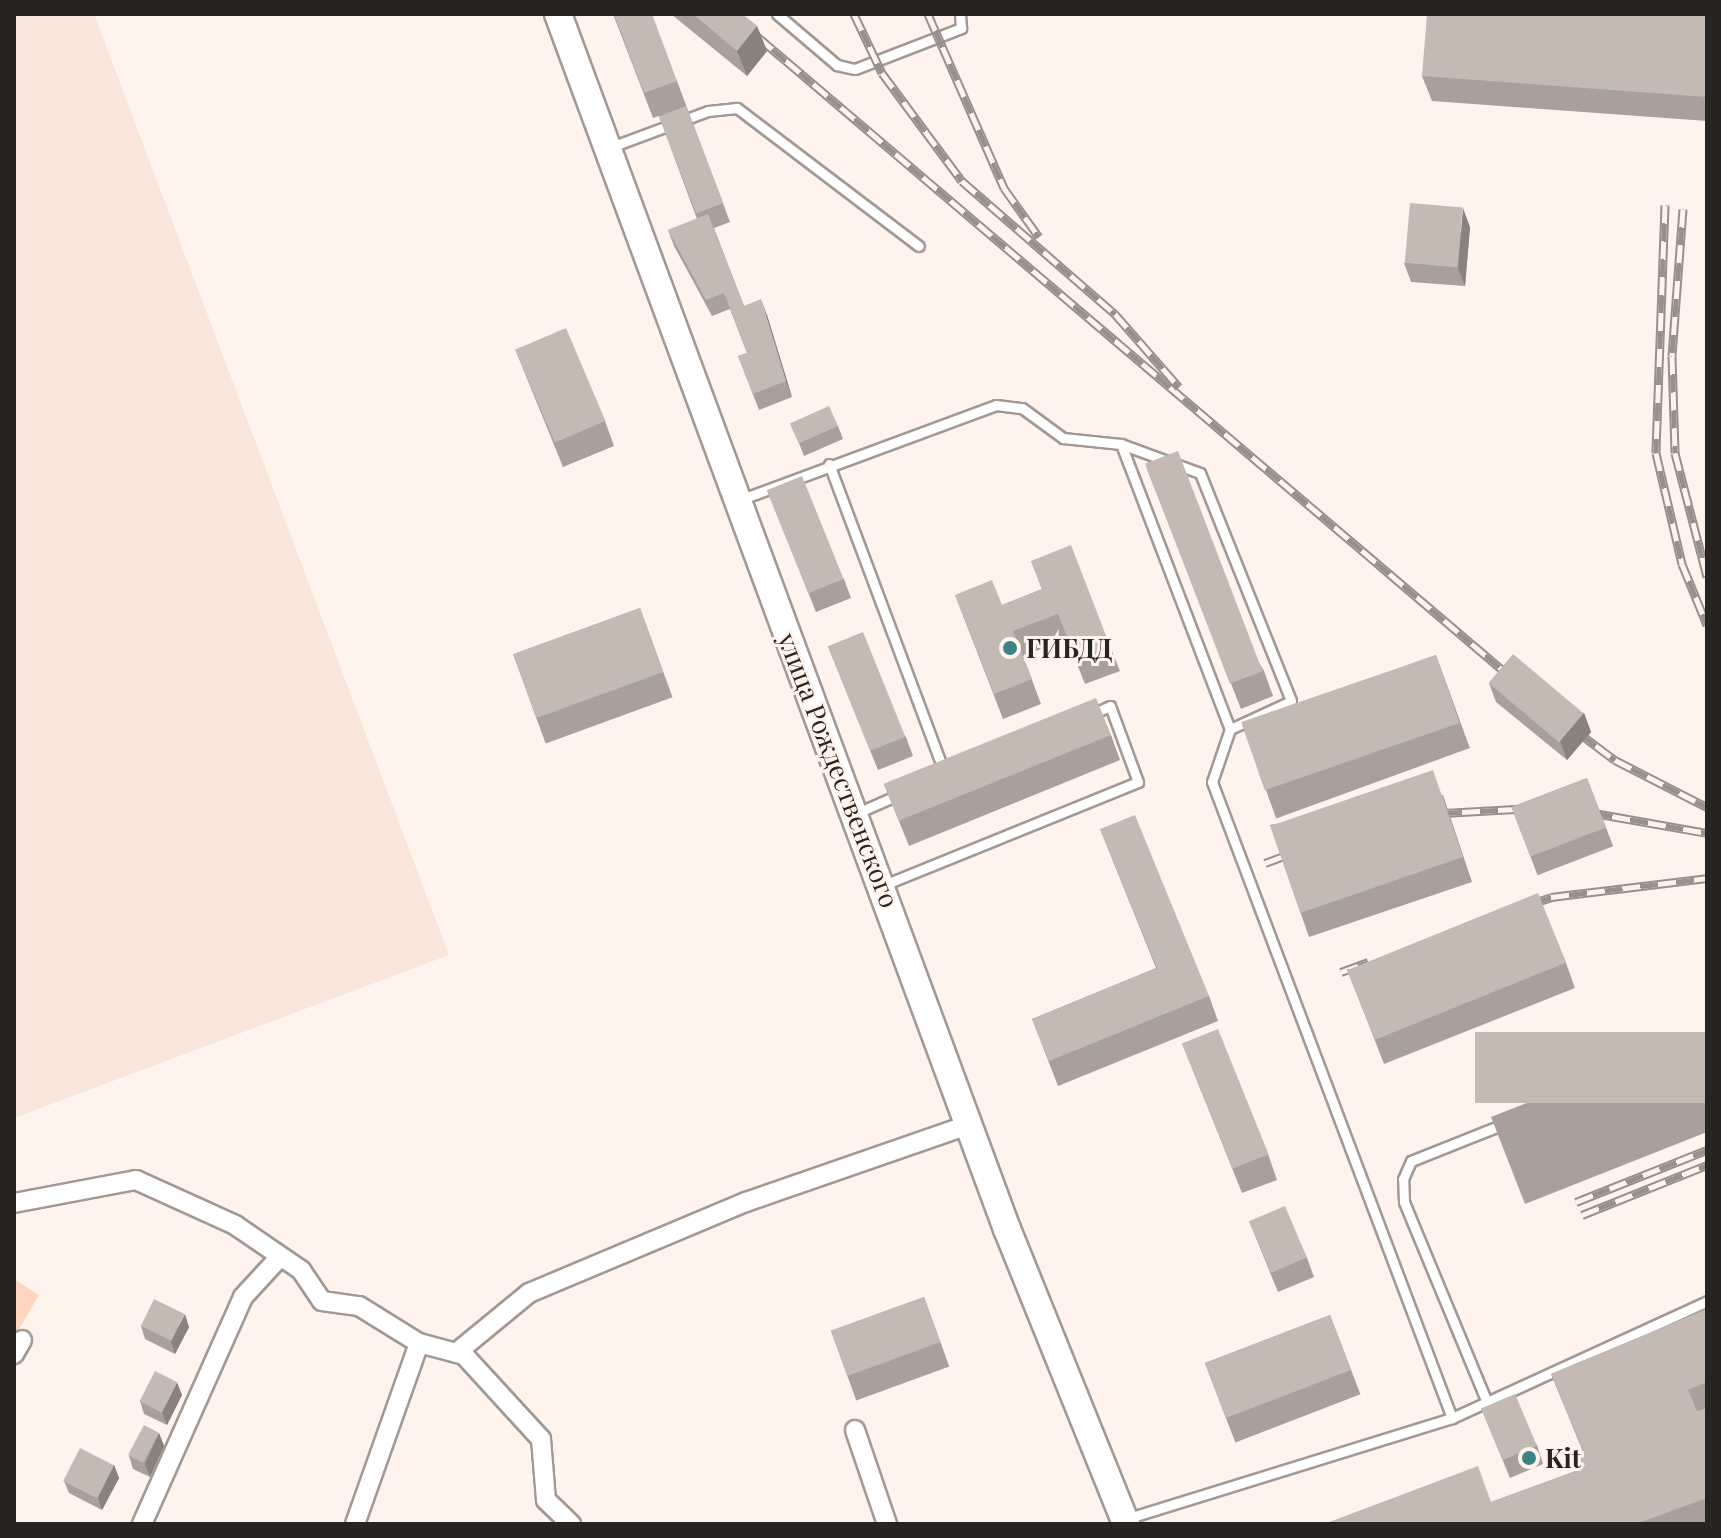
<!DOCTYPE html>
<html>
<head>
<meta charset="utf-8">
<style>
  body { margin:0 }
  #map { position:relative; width:1721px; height:1538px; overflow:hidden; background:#fef3ed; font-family:"Playfair Display",serif }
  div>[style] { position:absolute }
  .built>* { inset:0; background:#f8e5db }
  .green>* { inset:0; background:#ffd5bd }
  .roads { filter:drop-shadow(2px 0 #a39893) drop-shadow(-2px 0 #a39893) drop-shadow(0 2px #a39893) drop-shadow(0 -2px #a39893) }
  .lane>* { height:9px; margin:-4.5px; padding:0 4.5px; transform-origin:4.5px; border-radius:4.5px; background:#fff }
  .street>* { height:18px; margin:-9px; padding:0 9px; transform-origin:9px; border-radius:9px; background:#fff }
  .secondary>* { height:26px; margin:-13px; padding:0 13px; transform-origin:13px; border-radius:13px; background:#fff }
  .rail>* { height:9px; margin-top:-4.5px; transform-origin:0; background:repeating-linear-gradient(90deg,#fef3ed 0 18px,#98908c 0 36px); box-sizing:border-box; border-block:2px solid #98908c }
  .wall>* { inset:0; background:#a9a09b; transform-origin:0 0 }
  .shaded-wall>* { inset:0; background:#89827e }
  .building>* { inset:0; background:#c4bab4; transform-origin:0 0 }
  .dots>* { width:22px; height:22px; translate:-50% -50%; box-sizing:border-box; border:4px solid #fef3ed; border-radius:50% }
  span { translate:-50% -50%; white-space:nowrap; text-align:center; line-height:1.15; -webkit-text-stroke:6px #fef3ed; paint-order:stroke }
  .poi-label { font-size:26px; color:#282421; font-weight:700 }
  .left { translate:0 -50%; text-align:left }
  .street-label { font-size:26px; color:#282421 }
  .frame { position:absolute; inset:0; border:16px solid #282421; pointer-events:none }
</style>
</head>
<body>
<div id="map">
  <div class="built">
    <i style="clip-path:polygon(14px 14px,94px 14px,449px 955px,14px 1118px)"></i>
  </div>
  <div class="green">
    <i style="clip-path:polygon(14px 1279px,39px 1295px,14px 1338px)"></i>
  </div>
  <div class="roads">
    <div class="lane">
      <i style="left:777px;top:14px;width:79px;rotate:40.4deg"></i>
      <i style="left:837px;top:65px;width:18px;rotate:13deg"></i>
      <i style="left:855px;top:69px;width:114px;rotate:-21.1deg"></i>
      <i style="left:961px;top:28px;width:14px;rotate:-94deg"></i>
      <i style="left:611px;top:147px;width:103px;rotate:-20.4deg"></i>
      <i style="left:708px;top:111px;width:29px;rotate:-6deg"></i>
      <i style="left:737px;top:108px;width:228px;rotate:37.2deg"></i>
      <i style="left:1121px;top:444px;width:305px;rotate:69.1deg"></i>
      <i style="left:829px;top:464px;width:329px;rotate:69.5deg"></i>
      <i style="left:742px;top:499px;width:271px;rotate:-20.3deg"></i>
      <i style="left:996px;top:405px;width:26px;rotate:7deg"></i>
      <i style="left:1022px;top:408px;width:51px;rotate:36.2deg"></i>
      <i style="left:1063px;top:438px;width:58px;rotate:5.9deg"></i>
      <i style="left:1121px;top:444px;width:84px;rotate:20.2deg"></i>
      <i style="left:1200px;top:473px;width:245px;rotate:68.2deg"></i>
      <i style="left:1291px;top:701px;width:67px;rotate:155.3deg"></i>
      <i style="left:1230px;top:729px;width:56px;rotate:108.8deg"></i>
      <i style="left:1212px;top:782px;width:680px;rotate:69.33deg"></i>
      <i style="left:1452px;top:1418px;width:341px;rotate:162.8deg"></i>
      <i style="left:857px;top:813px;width:45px;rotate:-23.7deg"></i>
      <i style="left:884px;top:885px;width:274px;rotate:-22.1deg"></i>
      <i style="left:1138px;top:782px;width:81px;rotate:-110.2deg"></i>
      <i style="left:1110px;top:706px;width:20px;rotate:156deg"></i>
      <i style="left:1486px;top:1400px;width:214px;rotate:-112.5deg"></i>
      <i style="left:1404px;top:1202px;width:23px;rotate:-92deg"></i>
      <i style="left:1403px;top:1179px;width:20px;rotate:-66deg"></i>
      <i style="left:1411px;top:1161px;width:100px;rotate:-21.7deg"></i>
      <i style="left:1452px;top:1418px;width:281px;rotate:-24.6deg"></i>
    </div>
    <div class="street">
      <i style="left:14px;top:1203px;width:124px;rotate:-10.7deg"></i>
      <i style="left:136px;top:1180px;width:109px;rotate:24.4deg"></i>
      <i style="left:235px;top:1225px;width:80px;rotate:34.3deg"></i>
      <i style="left:301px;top:1270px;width:37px;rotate:56deg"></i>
      <i style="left:322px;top:1301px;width:37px;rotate:8deg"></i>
      <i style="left:359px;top:1306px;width:70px;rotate:31.7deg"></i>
      <i style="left:419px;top:1343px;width:47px;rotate:14.9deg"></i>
      <i style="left:464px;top:1355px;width:114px;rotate:47.5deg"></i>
      <i style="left:541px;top:1439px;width:61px;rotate:85.3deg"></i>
      <i style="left:546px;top:1500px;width:35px;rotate:44deg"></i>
      <i style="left:456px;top:1353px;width:94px;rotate:-39.4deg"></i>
      <i style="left:529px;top:1293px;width:235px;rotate:-22.8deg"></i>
      <i style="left:746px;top:1202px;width:235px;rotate:-19.1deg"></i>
      <i style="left:14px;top:1354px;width:16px;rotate:-60deg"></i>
      <i style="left:855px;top:1430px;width:99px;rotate:71.2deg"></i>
      <i style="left:142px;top:1524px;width:248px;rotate:-66deg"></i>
      <i style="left:243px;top:1297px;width:52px;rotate:-47.4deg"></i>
      <i style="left:355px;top:1524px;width:192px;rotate:-70.5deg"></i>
    </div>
    <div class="secondary">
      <i style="left:558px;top:14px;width:1295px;rotate:69.72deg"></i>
      <i style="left:1007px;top:1229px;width:318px;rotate:68deg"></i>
    </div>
  </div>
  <div class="rail">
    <i style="left:731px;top:14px;width:1033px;rotate:40.37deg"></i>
    <i style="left:854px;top:14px;width:65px;rotate:64.6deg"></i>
    <i style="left:882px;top:73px;width:134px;rotate:53.5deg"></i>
    <i style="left:962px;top:181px;width:203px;rotate:41deg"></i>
    <i style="left:1115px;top:314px;width:97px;rotate:48.8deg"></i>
    <i style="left:928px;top:14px;width:190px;rotate:66.4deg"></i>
    <i style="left:1004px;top:188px;width:60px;rotate:54.5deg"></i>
    <i style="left:1665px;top:205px;width:248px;rotate:92.1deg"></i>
    <i style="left:1656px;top:453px;width:114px;rotate:76.8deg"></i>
    <i style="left:1682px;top:564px;width:66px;rotate:67.7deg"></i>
    <i style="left:1683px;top:209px;width:147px;rotate:94.3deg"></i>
    <i style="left:1672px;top:356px;width:97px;rotate:88.2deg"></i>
    <i style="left:1675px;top:453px;width:128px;rotate:75.5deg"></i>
    <i style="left:1567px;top:724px;width:60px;rotate:36.9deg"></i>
    <i style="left:1615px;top:760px;width:103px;rotate:27.1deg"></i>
    <i style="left:1577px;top:810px;width:132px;rotate:10deg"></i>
    <i style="left:1426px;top:814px;width:107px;rotate:-3.2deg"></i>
    <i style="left:1265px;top:863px;width:40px;rotate:-20.2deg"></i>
    <i style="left:1518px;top:908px;width:35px;rotate:-18deg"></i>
    <i style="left:1551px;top:897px;width:157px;rotate:-6.9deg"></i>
    <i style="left:1341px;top:972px;width:29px;rotate:-20deg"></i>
    <i style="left:1576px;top:1202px;width:141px;rotate:-21.7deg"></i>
    <i style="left:1582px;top:1215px;width:135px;rotate:-21.8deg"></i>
  </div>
  <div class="wall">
    <i style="clip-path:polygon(613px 14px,677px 81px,730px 222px,714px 228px,744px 306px,767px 315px,792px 397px,759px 410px,738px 356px,747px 353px,730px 309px,712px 316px,674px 246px,668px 230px,697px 219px,659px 116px,653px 118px)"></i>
    <i style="clip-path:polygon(671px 14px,742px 14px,757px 26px,767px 51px,747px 76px)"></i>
    <i style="clip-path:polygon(1707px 14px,1707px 121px,1432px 101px,1422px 76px)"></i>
    <i style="clip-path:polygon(1470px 227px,1465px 286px,1411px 282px,1404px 263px)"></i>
    <i style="clip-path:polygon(515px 349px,605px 421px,614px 446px,563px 467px)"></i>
    <i style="clip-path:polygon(791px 423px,838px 426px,843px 439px,804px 456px)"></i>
    <i style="clip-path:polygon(1145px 464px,1264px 671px,1273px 696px,1241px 709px)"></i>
    <i style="clip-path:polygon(767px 490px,844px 579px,851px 598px,816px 612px)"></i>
    <i style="clip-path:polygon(1031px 561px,1110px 646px,1120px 671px,1085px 684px,1067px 639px,1023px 656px,1041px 704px,1003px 719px,955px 595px,1002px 605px,1042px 589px)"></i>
    <i style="left:640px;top:608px;width:95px;height:135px;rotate:70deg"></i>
    <i style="clip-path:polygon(828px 646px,906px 737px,913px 756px,878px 770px)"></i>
    <i style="left:1436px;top:655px;width:99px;height:206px;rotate:70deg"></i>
    <i style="clip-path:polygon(1489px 683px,1584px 713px,1591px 732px,1567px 760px,1496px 702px)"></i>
    <i style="clip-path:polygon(1111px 735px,1120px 760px,909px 846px,884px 784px)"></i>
    <i style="left:1587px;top:778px;width:73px;height:81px;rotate:69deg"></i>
    <i style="clip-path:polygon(1443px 795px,1472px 882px,1309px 937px,1270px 825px)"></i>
    <i style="clip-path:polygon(1100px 829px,1209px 996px,1218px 1021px,1058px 1086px,1032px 1019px,1156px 968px)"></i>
    <i style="clip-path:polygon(1566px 963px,1575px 988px,1384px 1064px,1347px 969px)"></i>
    <i style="clip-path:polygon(1707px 1032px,1707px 1132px,1525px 1204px,1491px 1117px)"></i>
    <i style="clip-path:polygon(1182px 1043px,1268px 1154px,1277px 1180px,1242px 1193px)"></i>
    <i style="clip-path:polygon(1249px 1221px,1307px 1258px,1314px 1277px,1278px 1292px)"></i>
    <i style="left:924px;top:1297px;width:74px;height:99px;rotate:70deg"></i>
    <i style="clip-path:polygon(1707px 1309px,1707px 1524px,1324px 1524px,1491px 1502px,1581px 1469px,1583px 1452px,1551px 1374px)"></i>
    <i style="left:1330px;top:1315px;width:85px;height:134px;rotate:69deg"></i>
    <i style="clip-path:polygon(141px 1326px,189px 1327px,175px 1354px,145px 1339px)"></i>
    <i style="clip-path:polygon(182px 1395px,167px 1425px,144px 1414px,140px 1401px)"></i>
    <i style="clip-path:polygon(1481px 1408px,1537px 1445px,1543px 1464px,1510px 1478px)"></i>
    <i style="clip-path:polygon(159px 1433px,164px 1446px,150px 1477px,133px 1469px,129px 1456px)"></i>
    <i style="clip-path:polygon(114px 1465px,119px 1478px,102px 1510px,69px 1493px,64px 1481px)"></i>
  </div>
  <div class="shaded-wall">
    <i style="clip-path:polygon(757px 26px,767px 51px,747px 76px,737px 51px)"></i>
    <i style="clip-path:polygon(1463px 208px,1470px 227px,1465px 286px,1458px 268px)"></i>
    <i style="clip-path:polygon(761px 299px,767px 315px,792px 397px,786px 381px)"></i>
    <i style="clip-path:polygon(1584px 713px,1591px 732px,1567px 760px,1560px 741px)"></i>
    <i style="clip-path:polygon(185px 1314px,189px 1327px,175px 1354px,171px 1341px)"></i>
    <i style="clip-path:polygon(177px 1382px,182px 1395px,167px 1425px,162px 1412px)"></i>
    <i style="clip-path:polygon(159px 1433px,164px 1446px,150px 1477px,145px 1464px)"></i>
    <i style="clip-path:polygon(114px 1465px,119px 1478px,102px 1510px,98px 1498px)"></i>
  </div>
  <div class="building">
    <i style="clip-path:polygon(614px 14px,652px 14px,677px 81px,644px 93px)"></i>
    <i style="clip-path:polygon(693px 14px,742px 14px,757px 26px,737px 51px)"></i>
    <i style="clip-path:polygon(1427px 14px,1707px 14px,1707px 97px,1422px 76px)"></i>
    <i style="left:686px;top:106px;width:104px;height:29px;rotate:69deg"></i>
    <i style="left:1410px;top:203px;width:53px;height:60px;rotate:5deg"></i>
    <i style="clip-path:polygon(708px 214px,744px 306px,761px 299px,786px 381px,753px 394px,738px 356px,747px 353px,724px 293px,706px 300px,668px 230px)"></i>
    <i style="left:566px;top:328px;width:101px;height:55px;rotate:67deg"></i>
    <i style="left:829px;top:406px;width:22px;height:43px;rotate:66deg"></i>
    <i style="left:1178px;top:451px;width:236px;height:35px;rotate:69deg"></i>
    <i style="left:802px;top:476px;width:111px;height:38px;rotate:68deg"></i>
    <i style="clip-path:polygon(1071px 545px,1110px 646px,1076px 659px,1058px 614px,1013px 631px,1032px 679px,994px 694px,955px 595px,992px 580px,1002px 605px,1043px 589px,1031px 561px)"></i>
    <i style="left:640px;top:608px;width:68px;height:135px;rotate:70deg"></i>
    <i style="left:863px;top:632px;width:113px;height:38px;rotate:68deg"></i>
    <i style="left:1513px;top:654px;width:92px;height:38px;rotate:40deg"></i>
    <i style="left:1436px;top:655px;width:72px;height:206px;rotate:71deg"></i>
    <i style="left:1096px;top:698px;width:40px;height:229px;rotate:68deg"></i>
    <i style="left:1433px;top:770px;width:92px;height:172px;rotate:71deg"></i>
    <i style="left:1587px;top:778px;width:53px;height:81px;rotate:69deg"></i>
    <i style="clip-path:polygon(1135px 815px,1209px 996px,1049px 1061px,1032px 1019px,1157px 968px,1100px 829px)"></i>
    <i style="left:1538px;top:893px;width:75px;height:206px;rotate:68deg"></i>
    <i style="left:1218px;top:1029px;width:135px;height:39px;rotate:68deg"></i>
    <i style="left:1707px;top:1032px;width:71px;height:232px;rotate:90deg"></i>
    <i style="left:1285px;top:1206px;width:56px;height:39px;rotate:67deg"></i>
    <i style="left:924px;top:1297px;width:48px;height:99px;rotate:70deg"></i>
    <i style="left:154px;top:1299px;width:34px;height:30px;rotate:26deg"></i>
    <i style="clip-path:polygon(1707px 1309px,1707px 1382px,1688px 1390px,1697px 1411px,1707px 1408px,1707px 1498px,1636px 1524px,1324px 1524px,1478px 1466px,1491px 1502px,1581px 1469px,1576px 1455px,1584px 1452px,1551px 1374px)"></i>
    <i style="left:1330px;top:1315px;width:59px;height:134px;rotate:69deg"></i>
    <i style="left:155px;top:1371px;width:25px;height:34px;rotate:27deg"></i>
    <i style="left:1515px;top:1394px;width:56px;height:37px;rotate:67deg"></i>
    <i style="left:144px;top:1425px;width:17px;height:34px;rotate:28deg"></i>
    <i style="left:80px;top:1448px;width:38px;height:37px;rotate:27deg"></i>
  </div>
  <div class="dots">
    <i style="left:1010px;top:648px;background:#3c8484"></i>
    <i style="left:1529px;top:1458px;background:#3c8484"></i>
  </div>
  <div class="poi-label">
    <span class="left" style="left:1026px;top:648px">ГИБДД</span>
    <span class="left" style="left:1545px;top:1458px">Kit</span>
  </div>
  <div class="street-label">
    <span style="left:839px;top:770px;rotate:69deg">улица Рождественского</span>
  </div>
  <div class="frame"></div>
</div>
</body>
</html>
